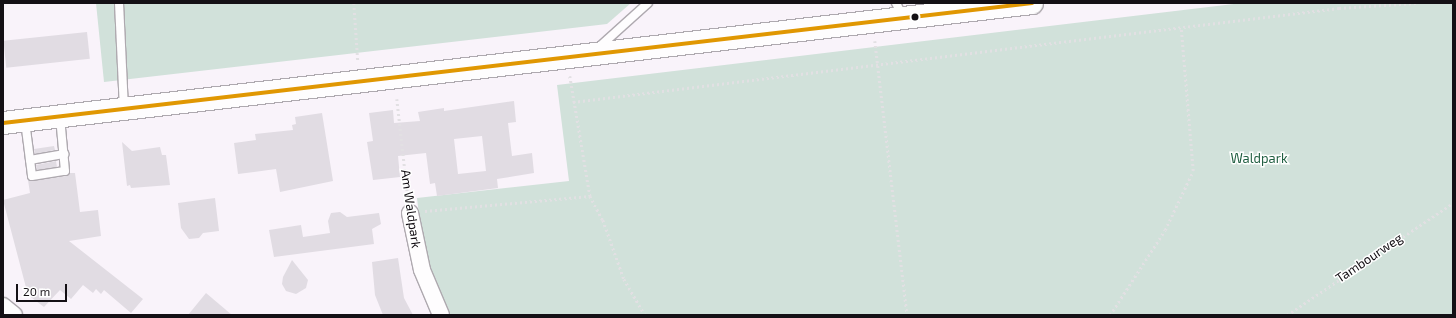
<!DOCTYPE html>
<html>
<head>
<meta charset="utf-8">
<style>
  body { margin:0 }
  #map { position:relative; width:1456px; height:318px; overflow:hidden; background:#f9f3fa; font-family:"Exo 2",sans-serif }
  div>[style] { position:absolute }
  .green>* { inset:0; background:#d1e1da }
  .building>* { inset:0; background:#e1dce3; transform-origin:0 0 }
  .path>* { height:2.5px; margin-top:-1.25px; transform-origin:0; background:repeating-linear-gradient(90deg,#e2e0e3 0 2px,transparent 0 5px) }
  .roads { filter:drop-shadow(1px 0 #aea9af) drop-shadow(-1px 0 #aea9af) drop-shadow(0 1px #aea9af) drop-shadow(0 -1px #aea9af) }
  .lane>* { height:8px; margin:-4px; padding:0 4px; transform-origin:4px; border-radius:4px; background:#fefdfe }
  .street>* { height:16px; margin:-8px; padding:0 8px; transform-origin:8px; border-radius:8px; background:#fefdfe }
  .primary>* { height:22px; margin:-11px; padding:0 11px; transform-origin:11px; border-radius:11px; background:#fefdfe }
  .bus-1>* { height:4px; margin:-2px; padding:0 2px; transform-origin:2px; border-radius:2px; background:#e09702 }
  .dots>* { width:11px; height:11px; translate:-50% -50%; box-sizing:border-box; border:2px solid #fff; border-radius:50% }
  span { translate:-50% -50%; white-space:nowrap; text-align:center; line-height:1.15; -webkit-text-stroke:3px #fff; paint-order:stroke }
  .park-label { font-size:13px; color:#1f5e40 }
  .street-label { font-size:13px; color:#141015 }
  .frame { position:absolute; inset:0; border:4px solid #141015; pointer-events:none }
  .scale { position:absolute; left:16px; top:284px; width:51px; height:18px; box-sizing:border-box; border:2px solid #141015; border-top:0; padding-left:5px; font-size:12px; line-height:14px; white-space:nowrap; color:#141015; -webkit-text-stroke:3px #fff; paint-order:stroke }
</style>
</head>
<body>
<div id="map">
  <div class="green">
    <i style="clip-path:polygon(96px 3px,631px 3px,607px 24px,104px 82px)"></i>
    <i style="clip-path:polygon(1242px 3px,1453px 3px,1453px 315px,451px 315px,444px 305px,431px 272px,423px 249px,417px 198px,569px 181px,557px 85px)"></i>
  </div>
  <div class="building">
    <i style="left:87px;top:32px;width:27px;height:84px;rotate:84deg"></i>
    <i style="clip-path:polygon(evenodd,514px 101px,516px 122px,508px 123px,512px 156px,532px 153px,534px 173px,497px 179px,498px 188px,437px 196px,435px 183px,430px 184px,426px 153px,398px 156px,400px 177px,373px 180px,367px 142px,373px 141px,369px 113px,393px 110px,394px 123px,420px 121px,418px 112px,444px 108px,444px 111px,514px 101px,482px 136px,486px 171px,458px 174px,454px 139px,482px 136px)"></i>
    <i style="clip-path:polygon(322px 113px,333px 181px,280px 192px,276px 169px,238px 174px,234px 143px,256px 140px,255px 134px,293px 130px,292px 125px,296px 124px,295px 117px)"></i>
    <i style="clip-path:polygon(122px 142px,132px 151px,160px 147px,162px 155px,166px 155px,170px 185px,131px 188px,130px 185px,127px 186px)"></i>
    <i style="clip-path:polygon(54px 146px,55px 150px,35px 154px,34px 149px)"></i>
    <i style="clip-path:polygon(56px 161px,57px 167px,37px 170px,36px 165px)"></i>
    <i style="clip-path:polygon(70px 173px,75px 173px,80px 212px,98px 210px,101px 236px,69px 241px,143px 299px,131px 313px,104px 290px,101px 294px,96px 289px,93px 293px,83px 285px,71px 299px,60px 290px,44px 307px,28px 295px,3px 200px,30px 193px,28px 180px,33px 181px,66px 176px)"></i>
    <i style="clip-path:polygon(215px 198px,219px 231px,203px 233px,199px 238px,189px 239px,181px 228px,178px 203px)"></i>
    <i style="clip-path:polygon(340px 212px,347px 217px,379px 213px,381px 224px,372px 229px,374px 244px,274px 257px,269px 230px,301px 225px,303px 237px,330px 233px,328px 221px,331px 213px)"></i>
    <i style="clip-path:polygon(398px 258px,404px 298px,413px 315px,383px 315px,375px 295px,372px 262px)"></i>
    <i style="clip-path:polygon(292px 260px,308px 280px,306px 288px,296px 294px,286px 291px,282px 284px,283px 277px)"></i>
    <i style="clip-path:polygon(206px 293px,232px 315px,188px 315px)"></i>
  </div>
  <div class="path">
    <i style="left:354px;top:3px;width:59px;rotate:86.1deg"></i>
    <i style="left:875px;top:41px;width:276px;rotate:83.3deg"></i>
    <i style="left:570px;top:76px;width:122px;rotate:80.5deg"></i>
    <i style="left:590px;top:196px;width:27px;rotate:62deg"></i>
    <i style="left:603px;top:220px;width:63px;rotate:70.4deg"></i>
    <i style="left:624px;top:279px;width:42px;rotate:59.7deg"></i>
    <i style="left:397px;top:99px;width:99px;rotate:83.6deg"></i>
    <i style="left:573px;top:102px;width:772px;rotate:-7deg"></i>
    <i style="left:1339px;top:8px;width:77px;rotate:-3.7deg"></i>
    <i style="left:425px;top:211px;width:166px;rotate:-5.2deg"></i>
    <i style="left:1110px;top:315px;width:101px;rotate:-57.1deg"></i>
    <i style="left:1165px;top:230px;width:65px;rotate:-64.6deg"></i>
    <i style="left:1193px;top:171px;width:144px;rotate:-94.8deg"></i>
    <i style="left:1287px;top:315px;width:200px;rotate:-34deg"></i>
  </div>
  <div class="roads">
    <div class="lane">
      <i style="left:119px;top:3px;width:105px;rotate:87.3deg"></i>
      <i style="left:896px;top:3px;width:16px;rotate:63deg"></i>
      <i style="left:598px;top:48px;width:67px;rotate:-42deg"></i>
      <i style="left:25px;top:121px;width:55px;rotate:82.7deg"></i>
      <i style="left:32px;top:176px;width:33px;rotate:-9deg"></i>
      <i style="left:65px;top:171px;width:54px;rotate:-95.3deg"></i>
      <i style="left:30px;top:160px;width:35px;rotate:-10deg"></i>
    </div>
    <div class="street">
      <i style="left:410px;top:213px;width:58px;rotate:78.1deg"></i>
      <i style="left:422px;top:270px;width:49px;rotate:67.1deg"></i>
      <i style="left:3px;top:306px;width:14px;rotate:39deg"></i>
    </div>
    <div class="primary">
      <i style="left:3px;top:123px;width:1036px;rotate:-6.65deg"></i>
    </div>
  </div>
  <div class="bus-1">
    <i style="left:3px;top:123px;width:1036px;rotate:-6.65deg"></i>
  </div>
  <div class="dots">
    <i style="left:915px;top:17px;background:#141015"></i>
  </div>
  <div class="park-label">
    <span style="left:1259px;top:158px">Waldpark</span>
  </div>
  <div class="street-label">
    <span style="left:411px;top:209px;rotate:82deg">Am Waldpark</span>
    <span style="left:1369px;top:258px;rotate:-34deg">Tambourweg</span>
  </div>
  <div class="frame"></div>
  <div class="scale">20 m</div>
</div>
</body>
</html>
